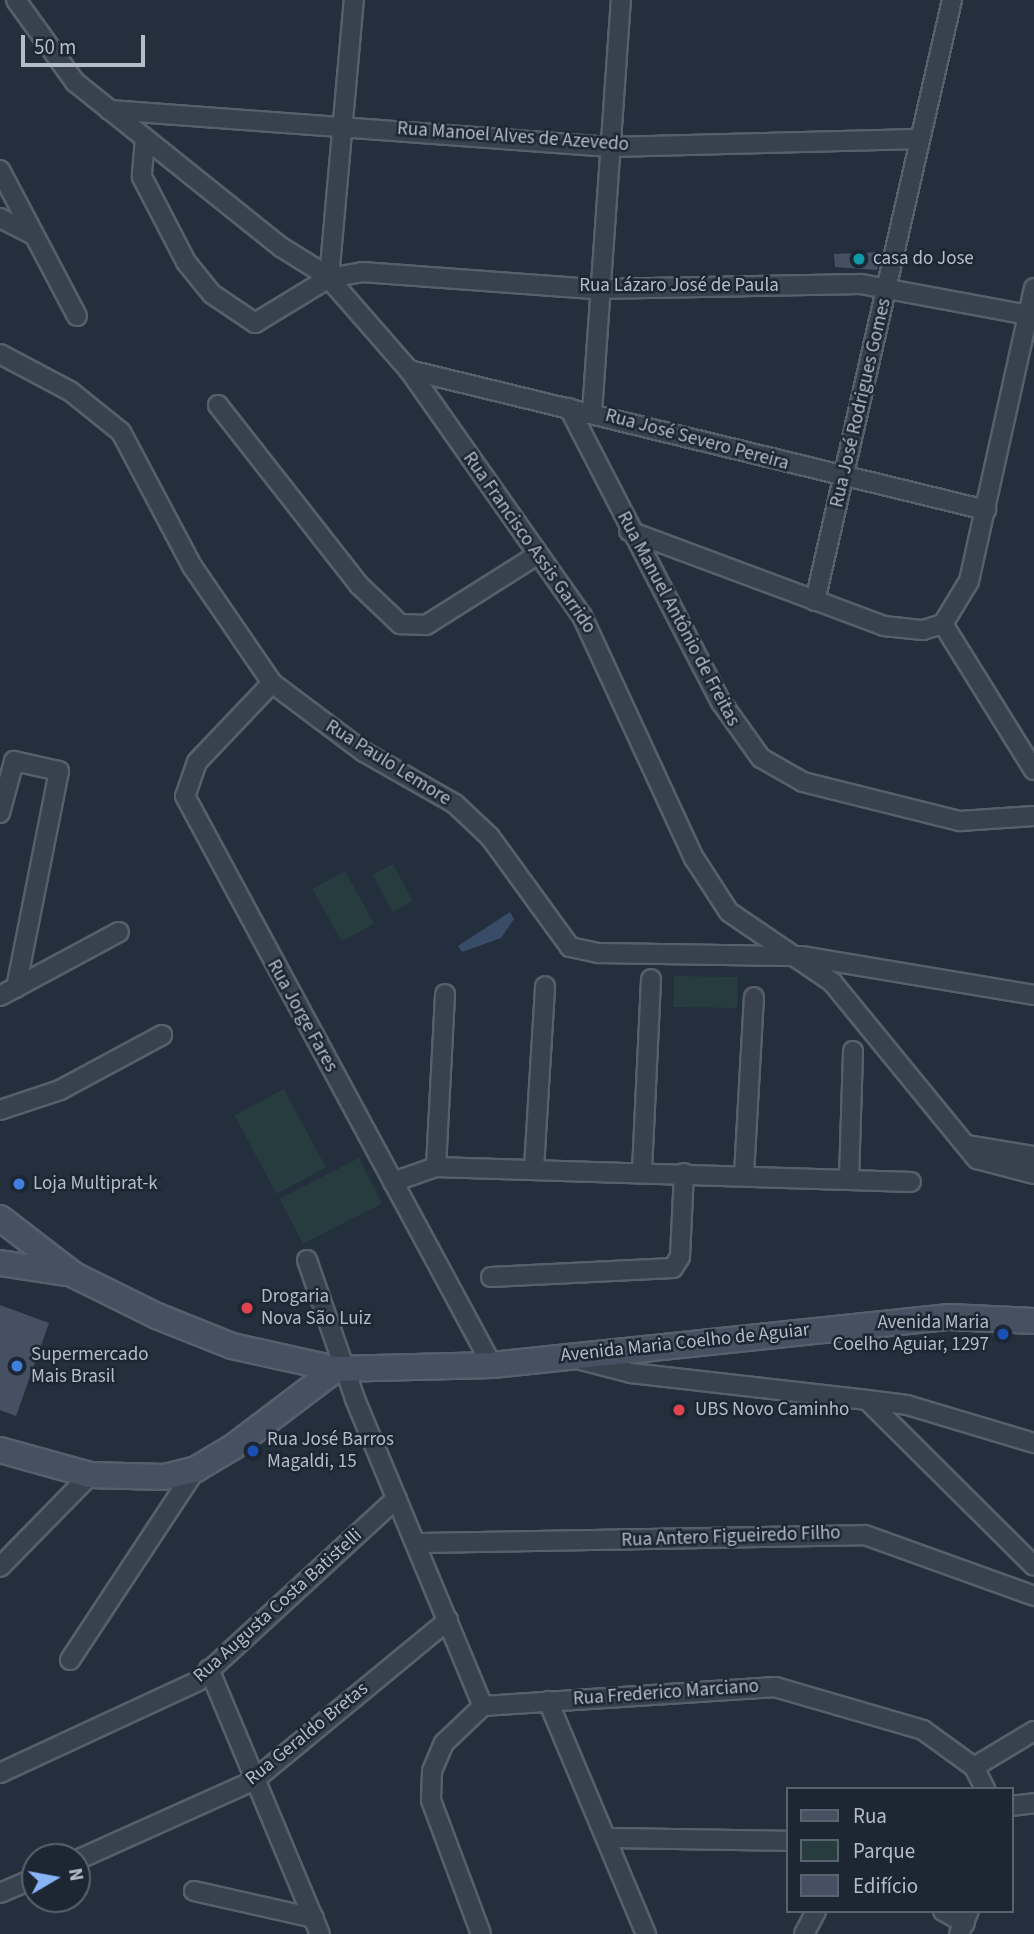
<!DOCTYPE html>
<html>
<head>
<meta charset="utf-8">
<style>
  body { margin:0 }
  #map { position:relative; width:1034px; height:1934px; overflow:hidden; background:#242f3e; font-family:"Source Sans 3",sans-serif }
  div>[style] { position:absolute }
  .green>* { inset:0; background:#263c3f; transform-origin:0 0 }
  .water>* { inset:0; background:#394c67 }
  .building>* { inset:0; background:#455162 }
  .roads { filter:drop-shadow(2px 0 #565f6c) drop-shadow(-2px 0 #565f6c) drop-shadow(0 2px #565f6c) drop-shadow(0 -2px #565f6c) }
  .street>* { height:18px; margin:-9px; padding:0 9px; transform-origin:9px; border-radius:9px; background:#38414e }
  .secondary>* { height:24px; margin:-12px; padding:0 12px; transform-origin:12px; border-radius:12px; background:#465061 }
  .dots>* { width:19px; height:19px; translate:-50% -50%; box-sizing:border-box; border:4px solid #1d2633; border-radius:50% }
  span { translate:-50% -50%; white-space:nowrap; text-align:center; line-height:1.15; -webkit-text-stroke:5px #1d2633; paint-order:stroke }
  .street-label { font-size:19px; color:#b4bcc9 }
  .poi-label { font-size:19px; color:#b4bcc9 }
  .left { translate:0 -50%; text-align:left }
  .right { translate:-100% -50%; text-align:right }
  .legend { position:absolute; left:786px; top:1787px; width:228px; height:126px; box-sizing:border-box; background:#1d2633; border:2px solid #59626f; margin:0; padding:9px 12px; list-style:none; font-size:21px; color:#b4bcc9 }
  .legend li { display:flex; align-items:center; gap:14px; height:35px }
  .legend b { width:35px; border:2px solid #59626f }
  .north { position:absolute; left:21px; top:1843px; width:70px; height:70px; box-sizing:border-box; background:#1d2633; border:2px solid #59626f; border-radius:50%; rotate:80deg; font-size:19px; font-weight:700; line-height:28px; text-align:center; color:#b4bcc9 }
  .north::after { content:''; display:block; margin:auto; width:24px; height:32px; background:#8ab4f8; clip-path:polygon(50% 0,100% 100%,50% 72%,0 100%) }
  .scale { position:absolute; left:21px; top:35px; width:124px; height:32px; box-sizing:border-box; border:4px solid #b4bcc9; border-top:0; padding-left:9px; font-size:21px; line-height:24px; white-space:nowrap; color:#b4bcc9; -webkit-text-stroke:5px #1d2633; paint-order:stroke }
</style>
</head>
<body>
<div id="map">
  <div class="green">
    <i style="left:393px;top:864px;width:42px;height:23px;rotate:62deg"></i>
    <i style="left:345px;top:871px;width:60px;height:37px;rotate:61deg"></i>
    <i style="left:674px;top:976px;width:64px;height:31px;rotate:1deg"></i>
    <i style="left:284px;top:1089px;width:89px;height:56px;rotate:62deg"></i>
    <i style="left:359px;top:1158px;width:51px;height:89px;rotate:63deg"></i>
  </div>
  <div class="water">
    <i style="clip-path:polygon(510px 912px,514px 919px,501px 938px,462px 952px,458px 946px)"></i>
  </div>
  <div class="building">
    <i style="clip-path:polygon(883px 252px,877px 270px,835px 267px,834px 254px)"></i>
    <i style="clip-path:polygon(0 1305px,49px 1323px,16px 1416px,0 1410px)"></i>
  </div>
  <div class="roads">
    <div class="street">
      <i style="left:16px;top:0;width:101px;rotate:54.3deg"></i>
      <i style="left:75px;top:82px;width:264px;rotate:38.7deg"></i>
      <i style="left:281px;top:247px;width:53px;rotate:31.9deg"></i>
      <i style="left:326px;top:275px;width:126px;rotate:48.9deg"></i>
      <i style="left:409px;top:370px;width:301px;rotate:54.9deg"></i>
      <i style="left:582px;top:616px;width:267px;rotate:65.2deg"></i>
      <i style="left:694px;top:858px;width:64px;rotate:57.1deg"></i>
      <i style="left:729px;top:912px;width:125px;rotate:34.2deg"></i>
      <i style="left:832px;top:982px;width:229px;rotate:50.7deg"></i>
      <i style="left:977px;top:1159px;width:59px;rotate:14.7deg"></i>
      <i style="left:109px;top:110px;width:503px;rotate:4.22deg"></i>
      <i style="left:611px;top:147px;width:307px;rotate:-1.5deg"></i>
      <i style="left:145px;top:139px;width:38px;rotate:95deg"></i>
      <i style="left:142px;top:177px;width:96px;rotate:62.6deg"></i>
      <i style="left:186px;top:262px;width:41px;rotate:50.9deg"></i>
      <i style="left:212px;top:294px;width:52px;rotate:34deg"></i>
      <i style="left:255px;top:323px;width:87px;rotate:-31.3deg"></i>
      <i style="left:329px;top:278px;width:34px;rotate:-10deg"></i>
      <i style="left:362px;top:272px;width:235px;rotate:4.2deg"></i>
      <i style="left:596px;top:289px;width:265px;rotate:-1.1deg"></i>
      <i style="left:861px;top:284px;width:170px;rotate:10.5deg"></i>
      <i style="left:0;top:170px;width:165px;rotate:62.2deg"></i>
      <i style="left:0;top:218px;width:37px;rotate:27deg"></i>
      <i style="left:329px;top:278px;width:279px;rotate:-84.9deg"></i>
      <i style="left:0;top:354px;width:79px;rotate:27.9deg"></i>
      <i style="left:70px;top:391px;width:65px;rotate:38.8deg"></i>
      <i style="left:121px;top:432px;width:152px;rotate:62.1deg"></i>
      <i style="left:192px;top:566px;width:142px;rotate:55.6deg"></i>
      <i style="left:272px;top:683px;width:115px;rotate:36.9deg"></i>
      <i style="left:364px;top:752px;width:105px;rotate:29.7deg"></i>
      <i style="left:455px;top:804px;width:48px;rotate:43.3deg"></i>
      <i style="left:490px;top:837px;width:136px;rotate:54deg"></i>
      <i style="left:570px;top:947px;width:30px;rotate:12deg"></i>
      <i style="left:599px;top:953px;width:202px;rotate:0.9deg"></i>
      <i style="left:801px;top:956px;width:236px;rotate:9.5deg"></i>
      <i style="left:409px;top:370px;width:594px;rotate:13.64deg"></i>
      <i style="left:218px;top:405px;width:229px;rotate:51.9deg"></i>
      <i style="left:359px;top:585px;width:57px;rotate:43.6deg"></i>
      <i style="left:400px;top:624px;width:26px;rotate:2deg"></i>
      <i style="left:426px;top:625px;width:128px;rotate:-32.2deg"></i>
      <i style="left:569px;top:408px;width:331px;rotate:62.7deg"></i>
      <i style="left:721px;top:702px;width:69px;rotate:54.5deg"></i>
      <i style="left:761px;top:758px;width:48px;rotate:29.7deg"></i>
      <i style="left:803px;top:782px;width:162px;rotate:14deg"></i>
      <i style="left:960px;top:821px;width:74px;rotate:-3.9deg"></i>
      <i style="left:592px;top:413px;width:414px;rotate:-86deg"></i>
      <i style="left:629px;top:531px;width:272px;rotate:20.4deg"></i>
      <i style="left:884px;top:626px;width:39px;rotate:6deg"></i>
      <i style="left:923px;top:630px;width:21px;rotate:-17deg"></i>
      <i style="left:943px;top:624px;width:50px;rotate:-58.8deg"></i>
      <i style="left:969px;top:581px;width:300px;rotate:-77.5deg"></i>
      <i style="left:815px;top:601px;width:616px;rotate:-77.16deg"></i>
      <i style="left:943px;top:624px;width:172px;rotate:58.1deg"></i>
      <i style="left:272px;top:683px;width:109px;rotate:133.5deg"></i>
      <i style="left:197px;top:762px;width:36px;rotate:109deg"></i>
      <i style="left:185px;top:796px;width:647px;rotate:61.65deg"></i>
      <i style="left:0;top:813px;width:54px;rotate:-74.9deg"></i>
      <i style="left:14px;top:761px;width:46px;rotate:12.5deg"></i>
      <i style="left:59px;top:771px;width:221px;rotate:101.2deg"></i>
      <i style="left:0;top:996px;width:135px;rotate:-28.3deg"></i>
      <i style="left:0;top:1110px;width:63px;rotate:-18.4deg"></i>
      <i style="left:60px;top:1090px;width:116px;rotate:-28.3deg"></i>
      <i style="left:966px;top:1145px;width:69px;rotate:9.2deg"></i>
      <i style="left:436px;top:1167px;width:173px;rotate:-87deg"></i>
      <i style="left:534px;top:1168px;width:182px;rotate:-86.5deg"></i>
      <i style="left:642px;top:1171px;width:192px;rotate:-87.3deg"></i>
      <i style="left:744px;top:1175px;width:178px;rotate:-86.8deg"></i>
      <i style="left:849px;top:1179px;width:128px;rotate:-88.2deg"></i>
      <i style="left:393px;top:1182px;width:46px;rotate:-19.2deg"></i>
      <i style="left:436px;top:1167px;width:475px;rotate:1.8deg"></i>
      <i style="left:307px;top:1260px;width:147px;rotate:70.9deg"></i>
      <i style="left:355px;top:1399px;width:333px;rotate:67.4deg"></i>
      <i style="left:491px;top:1277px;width:182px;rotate:-2.8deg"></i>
      <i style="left:673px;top:1268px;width:13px;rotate:-58deg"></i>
      <i style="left:680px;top:1257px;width:84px;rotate:-87.3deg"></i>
      <i style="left:581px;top:1360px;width:52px;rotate:14.6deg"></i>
      <i style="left:631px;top:1373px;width:238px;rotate:6.5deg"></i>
      <i style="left:867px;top:1400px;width:235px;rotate:44.8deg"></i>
      <i style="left:867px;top:1400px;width:40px;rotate:7.1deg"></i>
      <i style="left:907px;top:1405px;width:133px;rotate:16.7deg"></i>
      <i style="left:417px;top:1543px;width:448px;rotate:-1deg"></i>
      <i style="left:865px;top:1535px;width:180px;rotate:19.8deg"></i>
      <i style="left:0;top:1567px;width:129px;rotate:-45.6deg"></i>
      <i style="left:70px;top:1660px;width:229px;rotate:-56.6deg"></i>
      <i style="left:209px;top:1669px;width:287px;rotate:67.3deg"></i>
      <i style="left:548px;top:1701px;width:253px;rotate:67.2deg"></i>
      <i style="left:483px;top:1706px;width:293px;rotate:-3.7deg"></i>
      <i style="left:775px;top:1687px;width:154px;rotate:16.2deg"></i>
      <i style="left:923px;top:1730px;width:63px;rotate:36deg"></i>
      <i style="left:974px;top:1767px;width:25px;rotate:63deg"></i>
      <i style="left:974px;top:1767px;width:70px;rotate:-31deg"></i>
      <i style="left:0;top:1773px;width:218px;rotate:-24.9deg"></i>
      <i style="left:198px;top:1681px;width:270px;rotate:-42.6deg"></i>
      <i style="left:1011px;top:1806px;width:23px;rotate:-7deg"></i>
      <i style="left:606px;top:1838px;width:181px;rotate:0.9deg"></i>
      <i style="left:77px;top:1860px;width:193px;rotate:-24.2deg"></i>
      <i style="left:253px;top:1781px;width:253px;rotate:-39.5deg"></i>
      <i style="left:194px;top:1891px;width:123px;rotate:12.7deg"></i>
      <i style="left:0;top:1893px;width:38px;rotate:-23deg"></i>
      <i style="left:943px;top:1911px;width:25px;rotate:29deg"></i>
      <i style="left:481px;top:1934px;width:143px;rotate:-110.5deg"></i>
      <i style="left:431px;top:1800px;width:29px;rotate:-88deg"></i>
      <i style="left:432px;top:1771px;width:30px;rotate:-67deg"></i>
      <i style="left:444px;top:1743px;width:54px;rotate:-43.5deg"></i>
      <i style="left:804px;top:1934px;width:26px;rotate:-62deg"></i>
      <i style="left:959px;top:1934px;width:25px;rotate:-67deg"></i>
    </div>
    <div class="secondary">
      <i style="left:0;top:1218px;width:93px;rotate:37.6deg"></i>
      <i style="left:74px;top:1275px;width:93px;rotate:26.3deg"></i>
      <i style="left:157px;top:1316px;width:81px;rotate:21.8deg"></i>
      <i style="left:232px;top:1346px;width:107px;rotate:12.5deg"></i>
      <i style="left:336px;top:1369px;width:156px;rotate:-1.5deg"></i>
      <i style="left:492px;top:1365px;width:460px;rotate:-6deg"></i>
      <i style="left:949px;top:1317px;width:85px;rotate:2.7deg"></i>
      <i style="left:0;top:1263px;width:66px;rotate:8.7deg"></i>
      <i style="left:0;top:1450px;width:93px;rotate:15.5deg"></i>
      <i style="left:90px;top:1475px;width:75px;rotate:1.5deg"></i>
      <i style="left:165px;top:1477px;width:32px;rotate:-14deg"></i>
      <i style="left:196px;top:1469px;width:43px;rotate:-30.7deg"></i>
      <i style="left:233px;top:1447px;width:129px;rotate:-37.1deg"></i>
    </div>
  </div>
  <div class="dots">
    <i style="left:859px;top:259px;background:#0f9aa8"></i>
    <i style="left:19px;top:1184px;background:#3f7fe0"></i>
    <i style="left:247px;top:1308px;background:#e0444e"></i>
    <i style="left:1003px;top:1334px;background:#1a4fb4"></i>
    <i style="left:17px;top:1366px;background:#3f7fe0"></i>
    <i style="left:679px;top:1410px;background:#e0444e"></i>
    <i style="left:253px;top:1451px;background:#1a4fb4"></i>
  </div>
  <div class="street-label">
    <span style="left:513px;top:137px;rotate:4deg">Rua Manoel Alves de Azevedo</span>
    <span style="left:679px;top:286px">Rua Lázaro José de Paula</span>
    <span style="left:861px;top:403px;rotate:-77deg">Rua José Rodrigues Gomes</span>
    <span style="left:697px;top:440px;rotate:15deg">Rua José Severo Pereira</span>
    <span style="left:529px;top:543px;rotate:55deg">Rua Francisco Assis Garrido</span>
    <span style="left:678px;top:619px;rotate:62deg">Rua Manuel Antônio de Freitas</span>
    <span style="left:388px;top:763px;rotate:32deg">Rua Paulo Lemore</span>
    <span style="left:302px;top:1016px;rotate:61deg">Rua Jorge Fares</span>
    <span style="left:685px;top:1343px;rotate:-6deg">Avenida Maria Coelho de Aguiar</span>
    <span style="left:731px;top:1537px;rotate:-2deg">Rua Antero Figueiredo Filho</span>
    <span style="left:278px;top:1606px;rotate:-42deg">Rua Augusta Costa Batistelli</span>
    <span style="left:666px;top:1693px;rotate:-4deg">Rua Frederico Marciano</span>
    <span style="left:307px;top:1734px;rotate:-39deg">Rua Geraldo Bretas</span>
  </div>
  <div class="poi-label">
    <span class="left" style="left:873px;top:259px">casa do Jose</span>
    <span class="left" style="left:33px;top:1184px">Loja Multiprat-k</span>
    <span class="left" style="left:261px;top:1308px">Drogaria<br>Nova São Luiz</span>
    <span class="right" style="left:989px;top:1334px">Avenida Maria<br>Coelho Aguiar, 1297</span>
    <span class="left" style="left:31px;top:1366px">Supermercado<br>Mais Brasil</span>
    <span class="left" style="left:695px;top:1410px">UBS Novo Caminho</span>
    <span class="left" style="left:267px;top:1451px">Rua José Barros<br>Magaldi, 15</span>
  </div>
  <ul class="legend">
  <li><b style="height:9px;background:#465061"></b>Rua</li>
  <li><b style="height:19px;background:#263c3f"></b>Parque</li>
  <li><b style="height:19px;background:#455162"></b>Edifício</li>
  </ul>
  <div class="north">N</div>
  <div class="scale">50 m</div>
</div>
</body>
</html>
